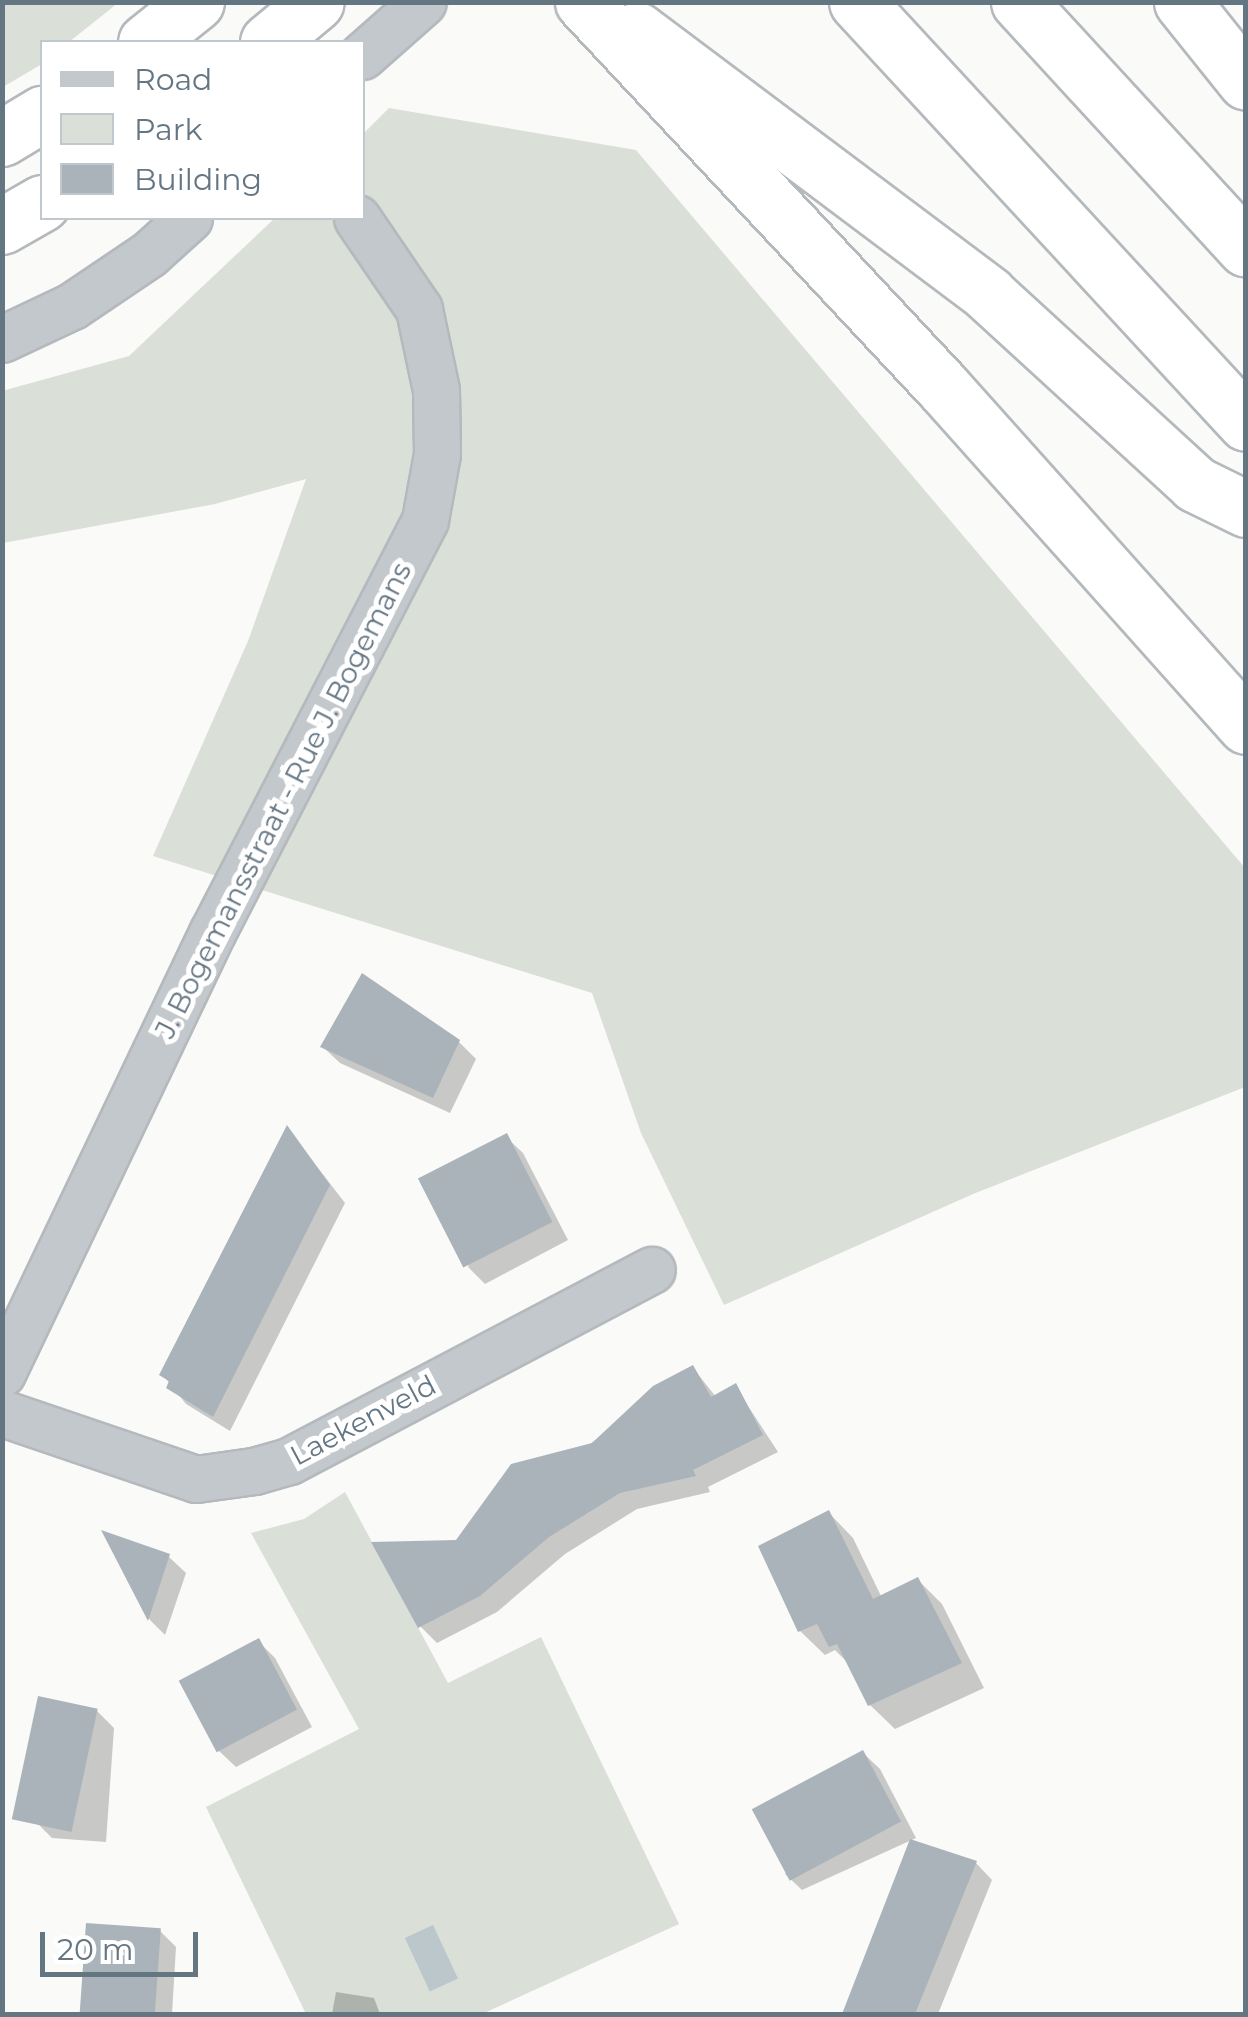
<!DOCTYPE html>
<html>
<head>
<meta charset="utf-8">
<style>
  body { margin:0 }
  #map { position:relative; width:1248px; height:2017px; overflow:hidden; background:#fafaf8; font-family:Montserrat,sans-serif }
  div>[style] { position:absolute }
  .green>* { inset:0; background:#dadfd7 }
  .water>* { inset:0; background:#bbc7cb; transform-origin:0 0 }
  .shadow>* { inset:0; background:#0003 }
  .building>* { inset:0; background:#aab3b9; transform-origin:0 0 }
  .roads { filter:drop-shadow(2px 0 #b4b9bd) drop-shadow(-2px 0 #b4b9bd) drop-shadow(0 2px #b4b9bd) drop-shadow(0 -2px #b4b9bd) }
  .minor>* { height:45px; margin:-22.5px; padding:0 22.5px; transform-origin:22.5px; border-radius:22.5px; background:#c3c8cc }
  .motorway>* { height:55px; margin:-27.5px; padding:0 27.5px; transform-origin:27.5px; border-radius:27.5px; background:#fff }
  span { translate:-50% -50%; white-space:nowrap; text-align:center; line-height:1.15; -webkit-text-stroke:10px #fff; paint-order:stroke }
  .street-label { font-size:28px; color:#657683 }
  .frame { position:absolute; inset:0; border:5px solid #657683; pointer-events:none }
  .legend { position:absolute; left:40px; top:40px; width:325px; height:180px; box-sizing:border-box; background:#fff; border:2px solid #c1c8cd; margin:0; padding:12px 18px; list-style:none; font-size:30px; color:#657683 }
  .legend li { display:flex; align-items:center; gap:20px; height:50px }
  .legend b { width:50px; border:2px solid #c1c8cd }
  .scale { position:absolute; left:40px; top:1932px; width:158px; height:45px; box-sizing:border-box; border:5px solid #657683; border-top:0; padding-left:12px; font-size:30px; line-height:35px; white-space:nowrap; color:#657683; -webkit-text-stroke:8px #fff; paint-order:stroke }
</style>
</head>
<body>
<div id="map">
  <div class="green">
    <i style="clip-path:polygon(3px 2px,118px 2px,118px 3px,69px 42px,42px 42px,42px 64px,3px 87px)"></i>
    <i style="clip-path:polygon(389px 108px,636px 150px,1245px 868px,1245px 1087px,973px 1194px,724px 1305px,641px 1133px,592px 993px,153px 856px,248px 641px,306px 479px,215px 504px,3px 543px,2px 391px,129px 356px,275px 218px,362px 218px,363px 134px)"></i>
    <i style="clip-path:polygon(345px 1492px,448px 1683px,541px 1637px,679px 1924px,482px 2014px,306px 2014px,206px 1807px,359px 1729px,251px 1533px,304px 1519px)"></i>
  </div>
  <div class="water">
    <i style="left:433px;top:1925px;width:59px;height:31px;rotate:65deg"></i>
  </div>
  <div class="shadow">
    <i style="clip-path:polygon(459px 1042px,476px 1059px,450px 1113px,340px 1063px,323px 1047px)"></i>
    <i style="clip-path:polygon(288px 1129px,345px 1203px,230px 1431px,186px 1404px,162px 1374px)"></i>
    <i style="clip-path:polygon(506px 1137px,523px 1153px,568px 1240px,485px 1284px,468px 1267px)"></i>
    <i style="clip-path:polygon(693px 1368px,716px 1397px,735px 1386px,778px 1452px,708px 1487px,710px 1492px,637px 1509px,565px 1554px,497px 1612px,437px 1643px,420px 1626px,457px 1542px)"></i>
    <i style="clip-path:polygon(829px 1513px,853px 1538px,882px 1598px,918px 1580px,942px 1604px,984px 1688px,895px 1729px,870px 1705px,850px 1665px,835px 1650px,825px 1655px,800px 1631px)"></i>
    <i style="clip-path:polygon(106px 1535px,169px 1557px,186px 1573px,165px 1635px,150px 1620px)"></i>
    <i style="clip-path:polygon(258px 1641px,275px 1658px,312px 1727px,236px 1767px,219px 1751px)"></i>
    <i style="clip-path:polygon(97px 1711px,114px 1728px,106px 1842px,52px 1838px,35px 1821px)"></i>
    <i style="clip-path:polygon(863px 1753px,880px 1769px,916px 1838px,802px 1890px,785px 1874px)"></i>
    <i style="clip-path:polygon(912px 1842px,976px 1863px,992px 1880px,938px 2014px,844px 2014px)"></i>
    <i style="clip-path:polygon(88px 1926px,159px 1930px,176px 1947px,172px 2014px,83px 2014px)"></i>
    <i style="clip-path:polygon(336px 1992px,374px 1998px,380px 2014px,332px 2014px)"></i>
  </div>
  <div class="building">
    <i style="clip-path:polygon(362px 973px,460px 1040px,433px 1098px,320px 1047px)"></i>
    <i style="clip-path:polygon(287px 1125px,330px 1185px,213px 1417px,166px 1388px,169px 1381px,159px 1375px)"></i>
    <i style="left:507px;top:1133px;width:100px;height:100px;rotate:63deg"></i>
    <i style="clip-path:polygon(693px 1365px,711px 1397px,736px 1383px,763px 1435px,693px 1470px,696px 1476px,620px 1493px,549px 1537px,480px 1596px,418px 1628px,371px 1542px,456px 1540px,511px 1464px,592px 1443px,653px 1386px)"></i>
    <i style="clip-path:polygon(829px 1510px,873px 1599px,918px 1577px,962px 1663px,868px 1706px,837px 1644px,829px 1647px,817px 1624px,798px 1632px,758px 1546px)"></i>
    <i style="clip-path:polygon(101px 1530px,170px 1554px,148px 1621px)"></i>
    <i style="left:259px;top:1638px;width:81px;height:91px;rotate:62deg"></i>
    <i style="left:38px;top:1696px;width:61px;height:126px;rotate:12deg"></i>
    <i style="left:863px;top:1750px;width:81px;height:126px;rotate:62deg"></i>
    <i style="clip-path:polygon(910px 1839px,977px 1861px,915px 2014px,842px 2014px)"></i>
    <i style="left:86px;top:1923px;width:75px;height:91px;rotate:4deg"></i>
  </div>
  <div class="roads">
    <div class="minor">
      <i style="left:362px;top:56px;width:81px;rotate:-41.5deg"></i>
      <i style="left:2px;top:339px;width:77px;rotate:-25.2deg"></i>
      <i style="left:72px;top:306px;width:93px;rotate:-34deg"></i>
      <i style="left:149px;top:254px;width:54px;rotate:-42deg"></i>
      <i style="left:2px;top:1373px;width:490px;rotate:-64.5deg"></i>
      <i style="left:213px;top:931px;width:462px;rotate:-62.7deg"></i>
      <i style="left:425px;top:520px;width:67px;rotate:-79.7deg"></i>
      <i style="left:437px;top:454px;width:64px;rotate:-90.9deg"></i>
      <i style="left:436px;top:390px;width:83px;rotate:-101.9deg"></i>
      <i style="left:419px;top:309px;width:110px;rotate:-124.3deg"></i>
      <i style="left:2px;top:1413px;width:205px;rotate:18.8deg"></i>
      <i style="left:196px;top:1479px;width:59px;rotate:-7.9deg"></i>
      <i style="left:254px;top:1471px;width:36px;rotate:-16deg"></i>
      <i style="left:289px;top:1461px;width:410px;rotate:-27.8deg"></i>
    </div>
    <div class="motorway">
      <i style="left:583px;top:2px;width:526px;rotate:46.93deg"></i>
      <i style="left:942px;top:386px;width:456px;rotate:48.2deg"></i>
      <i style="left:857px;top:2px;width:573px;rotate:47.26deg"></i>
      <i style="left:1019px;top:2px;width:335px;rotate:47.4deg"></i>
      <i style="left:1182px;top:2px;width:102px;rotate:51.3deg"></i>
      <i style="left:637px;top:30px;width:439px;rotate:36.9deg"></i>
      <i style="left:988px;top:294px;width:281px;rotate:42.5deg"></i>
      <i style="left:1195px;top:484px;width:57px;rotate:26.1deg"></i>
      <i style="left:146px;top:42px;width:64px;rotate:-38.7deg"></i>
      <i style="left:268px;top:42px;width:62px;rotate:-39.8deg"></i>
      <i style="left:2px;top:138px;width:47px;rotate:-31deg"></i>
      <i style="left:2px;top:226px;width:46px;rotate:-29.9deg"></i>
    </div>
  </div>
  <div class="street-label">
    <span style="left:283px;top:800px;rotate:-63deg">J. Bogemansstraat - Rue J. Bogemans</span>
    <span style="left:363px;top:1420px;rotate:-28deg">Laekenveld</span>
  </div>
  <div class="frame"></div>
  <ul class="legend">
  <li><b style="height:12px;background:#c3c8cc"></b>Road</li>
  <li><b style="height:28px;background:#dadfd7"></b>Park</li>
  <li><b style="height:28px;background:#aab3b9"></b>Building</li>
  </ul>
  <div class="scale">20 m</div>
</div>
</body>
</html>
